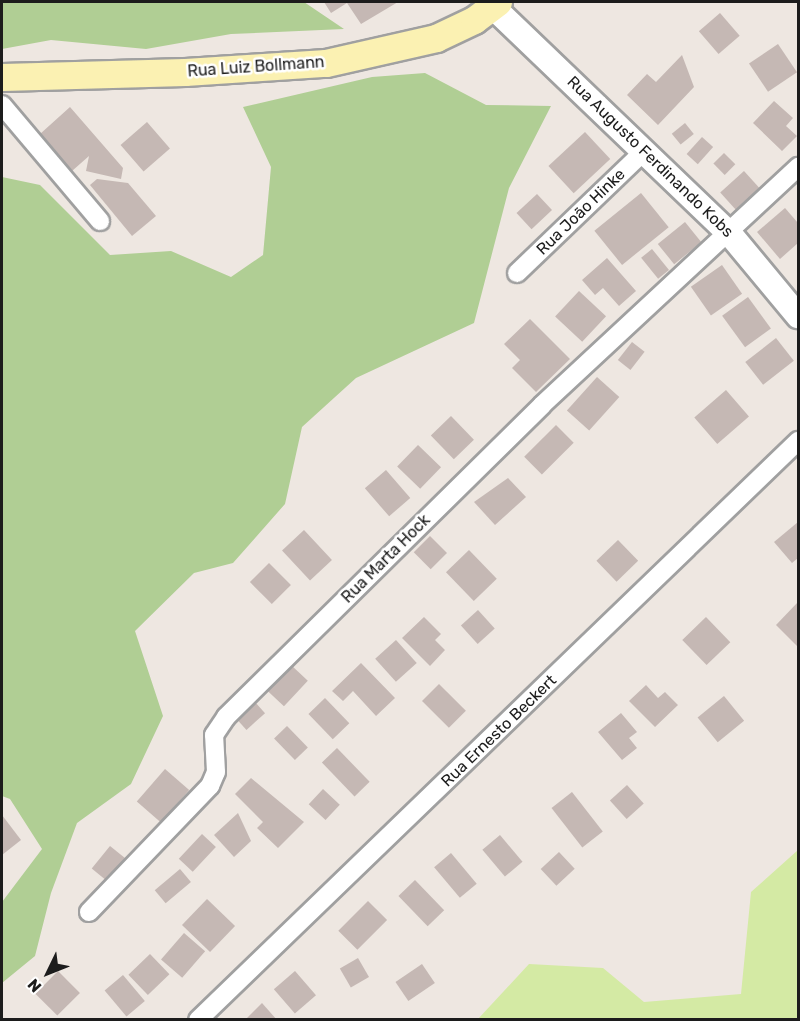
<!DOCTYPE html>
<html>
<head>
<meta charset="utf-8">
<style>
  body { margin:0 }
  #map { position:relative; width:800px; height:1021px; overflow:hidden; background:#eee7e1; font-family:Rubik,sans-serif }
  div>[style] { position:absolute }
  .grass>* { inset:0; background:#d4eaa4 }
  .forest>* { inset:0; background:#b0ce94 }
  .building>* { inset:0; background:#c5b8b4; transform-origin:0 0 }
  .roads { filter:drop-shadow(2px 0 #a0a0a0) drop-shadow(-2px 0 #a0a0a0) drop-shadow(0 2px #a0a0a0) drop-shadow(0 -2px #a0a0a0) }
  .minor>* { height:18px; margin:-9px; padding:0 9px; transform-origin:9px; border-radius:9px; background:#fff }
  .tertiary>* { height:24px; margin:-12px; padding:0 12px; transform-origin:12px; border-radius:12px; background:#fff }
  .secondary>* { height:27px; margin:-13.5px; padding:0 13.5px; transform-origin:13.5px; border-radius:13.5px; background:#fbf1b2 }
  span { translate:-50% -50%; white-space:nowrap; text-align:center; line-height:1.15; -webkit-text-stroke:5px #fff; paint-order:stroke }
  .street-label { font-size:16px; color:#1c1c1c }
  .frame { position:absolute; inset:0; border:3px solid #1c1c1c; pointer-events:none }
  .north { position:absolute; left:18px; top:943px; width:60px; height:60px; -webkit-text-stroke:4px #fff; paint-order:stroke; rotate:227deg; font-size:16px; font-weight:700; line-height:24px; text-align:center; color:#1c1c1c }
  .north::after { content:''; display:block; margin:auto; width:21px; height:27px; background:#1c1c1c; clip-path:polygon(50% 0,100% 100%,50% 72%,0 100%) }
</style>
</head>
<body>
<div id="map">
  <div class="grass">
    <i style="clip-path:polygon(798px 850px,798px 1019px,478px 1019px,529px 964px,603px 968px,644px 1002px,741px 994px,751px 892px)"></i>
  </div>
  <div class="forest">
    <i style="clip-path:polygon(2px 2px,304px 2px,344px 29px,231px 34px,146px 49px,51px 40px,2px 49px)"></i>
    <i style="clip-path:polygon(425px 73px,486px 105px,551px 106px,509px 188px,474px 323px,356px 378px,302px 427px,285px 504px,233px 563px,194px 573px,135px 631px,163px 716px,131px 784px,77px 823px,51px 893px,35px 956px,2px 983px,2px 902px,42px 849px,10px 799px,2px 796px,2px 177px,40px 185px,110px 255px,171px 251px,231px 277px,263px 255px,271px 167px,243px 107px,372px 77px)"></i>
  </div>
  <div class="building">
    <i style="clip-path:polygon(324px 2px,398px 2px,361px 24px,347px 3px,331px 13px)"></i>
    <i style="left:720px;top:13px;width:30px;height:28px;rotate:49deg"></i>
    <i style="left:778px;top:44px;width:34px;height:35px;rotate:56deg"></i>
    <i style="clip-path:polygon(682px 55px,694px 87px,658px 125px,627px 95px,647px 74px,656px 82px)"></i>
    <i style="clip-path:polygon(774px 101px,793px 118px,786px 126px,797px 136px,782px 151px,753px 123px)"></i>
    <i style="clip-path:polygon(70px 107px,123px 168px,121px 179px,86px 171px,89px 156px,72px 171px,40px 134px)"></i>
    <i style="left:147px;top:122px;width:35px;height:35px;rotate:49deg"></i>
    <i style="left:685px;top:123px;width:14px;height:17px;rotate:51deg"></i>
    <i style="left:585px;top:132px;width:37px;height:50px;rotate:47deg"></i>
    <i style="left:702px;top:137px;width:15px;height:23px;rotate:42deg"></i>
    <i style="left:724px;top:153px;width:16px;height:15px;rotate:45deg"></i>
    <i style="left:744px;top:171px;width:24px;height:32px;rotate:48deg"></i>
    <i style="clip-path:polygon(97px 179px,128px 183px,156px 216px,132px 236px,90px 185px)"></i>
    <i style="left:641px;top:193px;width:44px;height:60px;rotate:51deg"></i>
    <i style="left:537px;top:194px;width:22px;height:28px;rotate:47deg"></i>
    <i style="clip-path:polygon(785px 208px,798px 223px,798px 243px,780px 259px,757px 232px)"></i>
    <i style="left:685px;top:222px;width:26px;height:35px;rotate:51deg"></i>
    <i style="left:652px;top:249px;width:27px;height:14px;rotate:51deg"></i>
    <i style="clip-path:polygon(607px 258px,636px 291px,619px 306px,603px 288px,595px 295px,582px 280px)"></i>
    <i style="left:722px;top:265px;width:35px;height:38px;rotate:55deg"></i>
    <i style="left:579px;top:291px;width:37px;height:35px;rotate:43deg"></i>
    <i style="left:748px;top:297px;width:39px;height:32px;rotate:54deg"></i>
    <i style="clip-path:polygon(530px 319px,570px 359px,536px 392px,512px 368px,520px 360px,504px 344px)"></i>
    <i style="left:776px;top:338px;width:29px;height:39px;rotate:52deg"></i>
    <i style="left:632px;top:342px;width:16px;height:23px;rotate:38deg"></i>
    <i style="left:597px;top:377px;width:30px;height:45px;rotate:42deg"></i>
    <i style="left:726px;top:390px;width:35px;height:42px;rotate:49deg"></i>
    <i style="left:451px;top:416px;width:33px;height:28px;rotate:46deg"></i>
    <i style="left:556px;top:425px;width:25px;height:45px;rotate:45deg"></i>
    <i style="left:418px;top:445px;width:32px;height:30px;rotate:44deg"></i>
    <i style="left:386px;top:470px;width:37px;height:28px;rotate:49deg"></i>
    <i style="clip-path:polygon(508px 478px,526px 497px,495px 525px,474px 502px)"></i>
    <i style="clip-path:polygon(798px 522px,798px 558px,792px 563px,774px 542px)"></i>
    <i style="left:304px;top:530px;width:41px;height:30px;rotate:47deg"></i>
    <i style="left:430px;top:536px;width:24px;height:23px;rotate:45deg"></i>
    <i style="left:618px;top:540px;width:29px;height:30px;rotate:46deg"></i>
    <i style="left:469px;top:550px;width:40px;height:32px;rotate:46deg"></i>
    <i style="left:269px;top:563px;width:31px;height:27px;rotate:45deg"></i>
    <i style="clip-path:polygon(798px 602px,798px 647px,776px 625px)"></i>
    <i style="left:478px;top:610px;width:25px;height:23px;rotate:48deg"></i>
    <i style="clip-path:polygon(424px 617px,441px 634px,435px 640px,445px 650px,430px 666px,402px 638px)"></i>
    <i style="left:706px;top:617px;width:35px;height:33px;rotate:46deg"></i>
    <i style="left:396px;top:640px;width:31px;height:28px;rotate:48deg"></i>
    <i style="clip-path:polygon(361px 663px,395px 698px,376px 716px,353px 691px,343px 701px,332px 691px)"></i>
    <i style="left:291px;top:665px;width:23px;height:35px;rotate:43deg"></i>
    <i style="left:439px;top:684px;width:38px;height:24px;rotate:45deg"></i>
    <i style="clip-path:polygon(646px 685px,658px 698px,665px 692px,678px 705px,655px 727px,629px 701px)"></i>
    <i style="left:724px;top:696px;width:32px;height:34px;rotate:51deg"></i>
    <i style="left:325px;top:698px;width:35px;height:23px;rotate:46deg"></i>
    <i style="left:255px;top:702px;width:15px;height:25px;rotate:48deg"></i>
    <i style="clip-path:polygon(621px 713px,637px 732px,629px 738px,637px 748px,622px 760px,598px 732px)"></i>
    <i style="left:287px;top:726px;width:30px;height:18px;rotate:46deg"></i>
    <i style="left:337px;top:748px;width:47px;height:21px;rotate:46deg"></i>
    <i style="left:165px;top:769px;width:32px;height:43px;rotate:41deg"></i>
    <i style="clip-path:polygon(251px 778px,304px 822px,278px 848px,257px 828px,263px 822px,235px 794px)"></i>
    <i style="left:627px;top:785px;width:25px;height:23px;rotate:48deg"></i>
    <i style="left:323px;top:789px;width:23px;height:21px;rotate:43deg"></i>
    <i style="left:572px;top:792px;width:50px;height:26px;rotate:52deg"></i>
    <i style="clip-path:polygon(238px 813px,251px 841px,234px 857px,214px 835px)"></i>
    <i style="clip-path:polygon(2px 815px,21px 840px,2px 855px)"></i>
    <i style="left:202px;top:834px;width:19px;height:34px;rotate:43deg"></i>
    <i style="left:500px;top:835px;width:35px;height:23px;rotate:50deg"></i>
    <i style="left:110px;top:846px;width:22px;height:29px;rotate:39deg"></i>
    <i style="left:559px;top:852px;width:23px;height:25px;rotate:47deg"></i>
    <i style="left:451px;top:853px;width:40px;height:22px;rotate:50deg"></i>
    <i style="left:180px;top:869px;width:17px;height:33px;rotate:50deg"></i>
    <i style="left:415px;top:880px;width:42px;height:23px;rotate:46deg"></i>
    <i style="left:207px;top:899px;width:39px;height:36px;rotate:44deg"></i>
    <i style="left:368px;top:901px;width:27px;height:42px;rotate:45deg"></i>
    <i style="left:184px;top:933px;width:28px;height:35px;rotate:41deg"></i>
    <i style="left:150px;top:954px;width:28px;height:30px;rotate:46deg"></i>
    <i style="left:358px;top:958px;width:22px;height:21px;rotate:60deg"></i>
    <i style="left:422px;top:964px;width:23px;height:32px;rotate:56deg"></i>
    <i style="left:58px;top:971px;width:31px;height:32px;rotate:45deg"></i>
    <i style="left:295px;top:971px;width:32px;height:28px;rotate:49deg"></i>
    <i style="left:123px;top:975px;width:34px;height:24px;rotate:50deg"></i>
    <i style="clip-path:polygon(262px 1003px,277px 1020px,245px 1020px)"></i>
  </div>
  <div class="roads">
    <div class="minor">
      <i style="left:2px;top:105px;width:152px;rotate:49.8deg"></i>
      <i style="left:517px;top:273px;width:176px;rotate:-43.8deg"></i>
      <i style="left:89px;top:912px;width:175px;rotate:-46.2deg"></i>
      <i style="left:210px;top:786px;width:15px;rotate:-67deg"></i>
      <i style="left:216px;top:772px;width:37px;rotate:-93deg"></i>
      <i style="left:214px;top:735px;width:22px;rotate:-56deg"></i>
      <i style="left:226px;top:717px;width:444px;rotate:-44.6deg"></i>
      <i style="left:542px;top:405px;width:350px;rotate:-42.9deg"></i>
      <i style="left:198px;top:1020px;width:834px;rotate:-43.98deg"></i>
    </div>
    <div class="tertiary">
      <i style="left:493px;top:7px;width:328px;rotate:43.8deg"></i>
      <i style="left:730px;top:234px;width:107px;rotate:50.3deg"></i>
    </div>
    <div class="secondary">
      <i style="left:2px;top:77px;width:183px;rotate:-1.6deg"></i>
      <i style="left:185px;top:72px;width:141px;rotate:-3.7deg"></i>
      <i style="left:326px;top:63px;width:113px;rotate:-12.8deg"></i>
      <i style="left:436px;top:38px;width:42px;rotate:-25.3deg"></i>
      <i style="left:474px;top:20px;width:30px;rotate:-37deg"></i>
    </div>
  </div>
  <div class="street-label">
    <span style="left:256px;top:67px;rotate:-4deg">Rua Luiz Bollmann</span>
    <span style="left:650px;top:157px;rotate:44deg">Rua Augusto Ferdinando Kobs</span>
    <span style="left:581px;top:212px;rotate:-44deg">Rua João Hinke</span>
    <span style="left:386px;top:559px;rotate:-45deg">Rua Marta Hock</span>
    <span style="left:499px;top:731px;rotate:-44deg">Rua Ernesto Beckert</span>
  </div>
  <div class="frame"></div>
  <div class="north">N</div>
</div>
</body>
</html>
